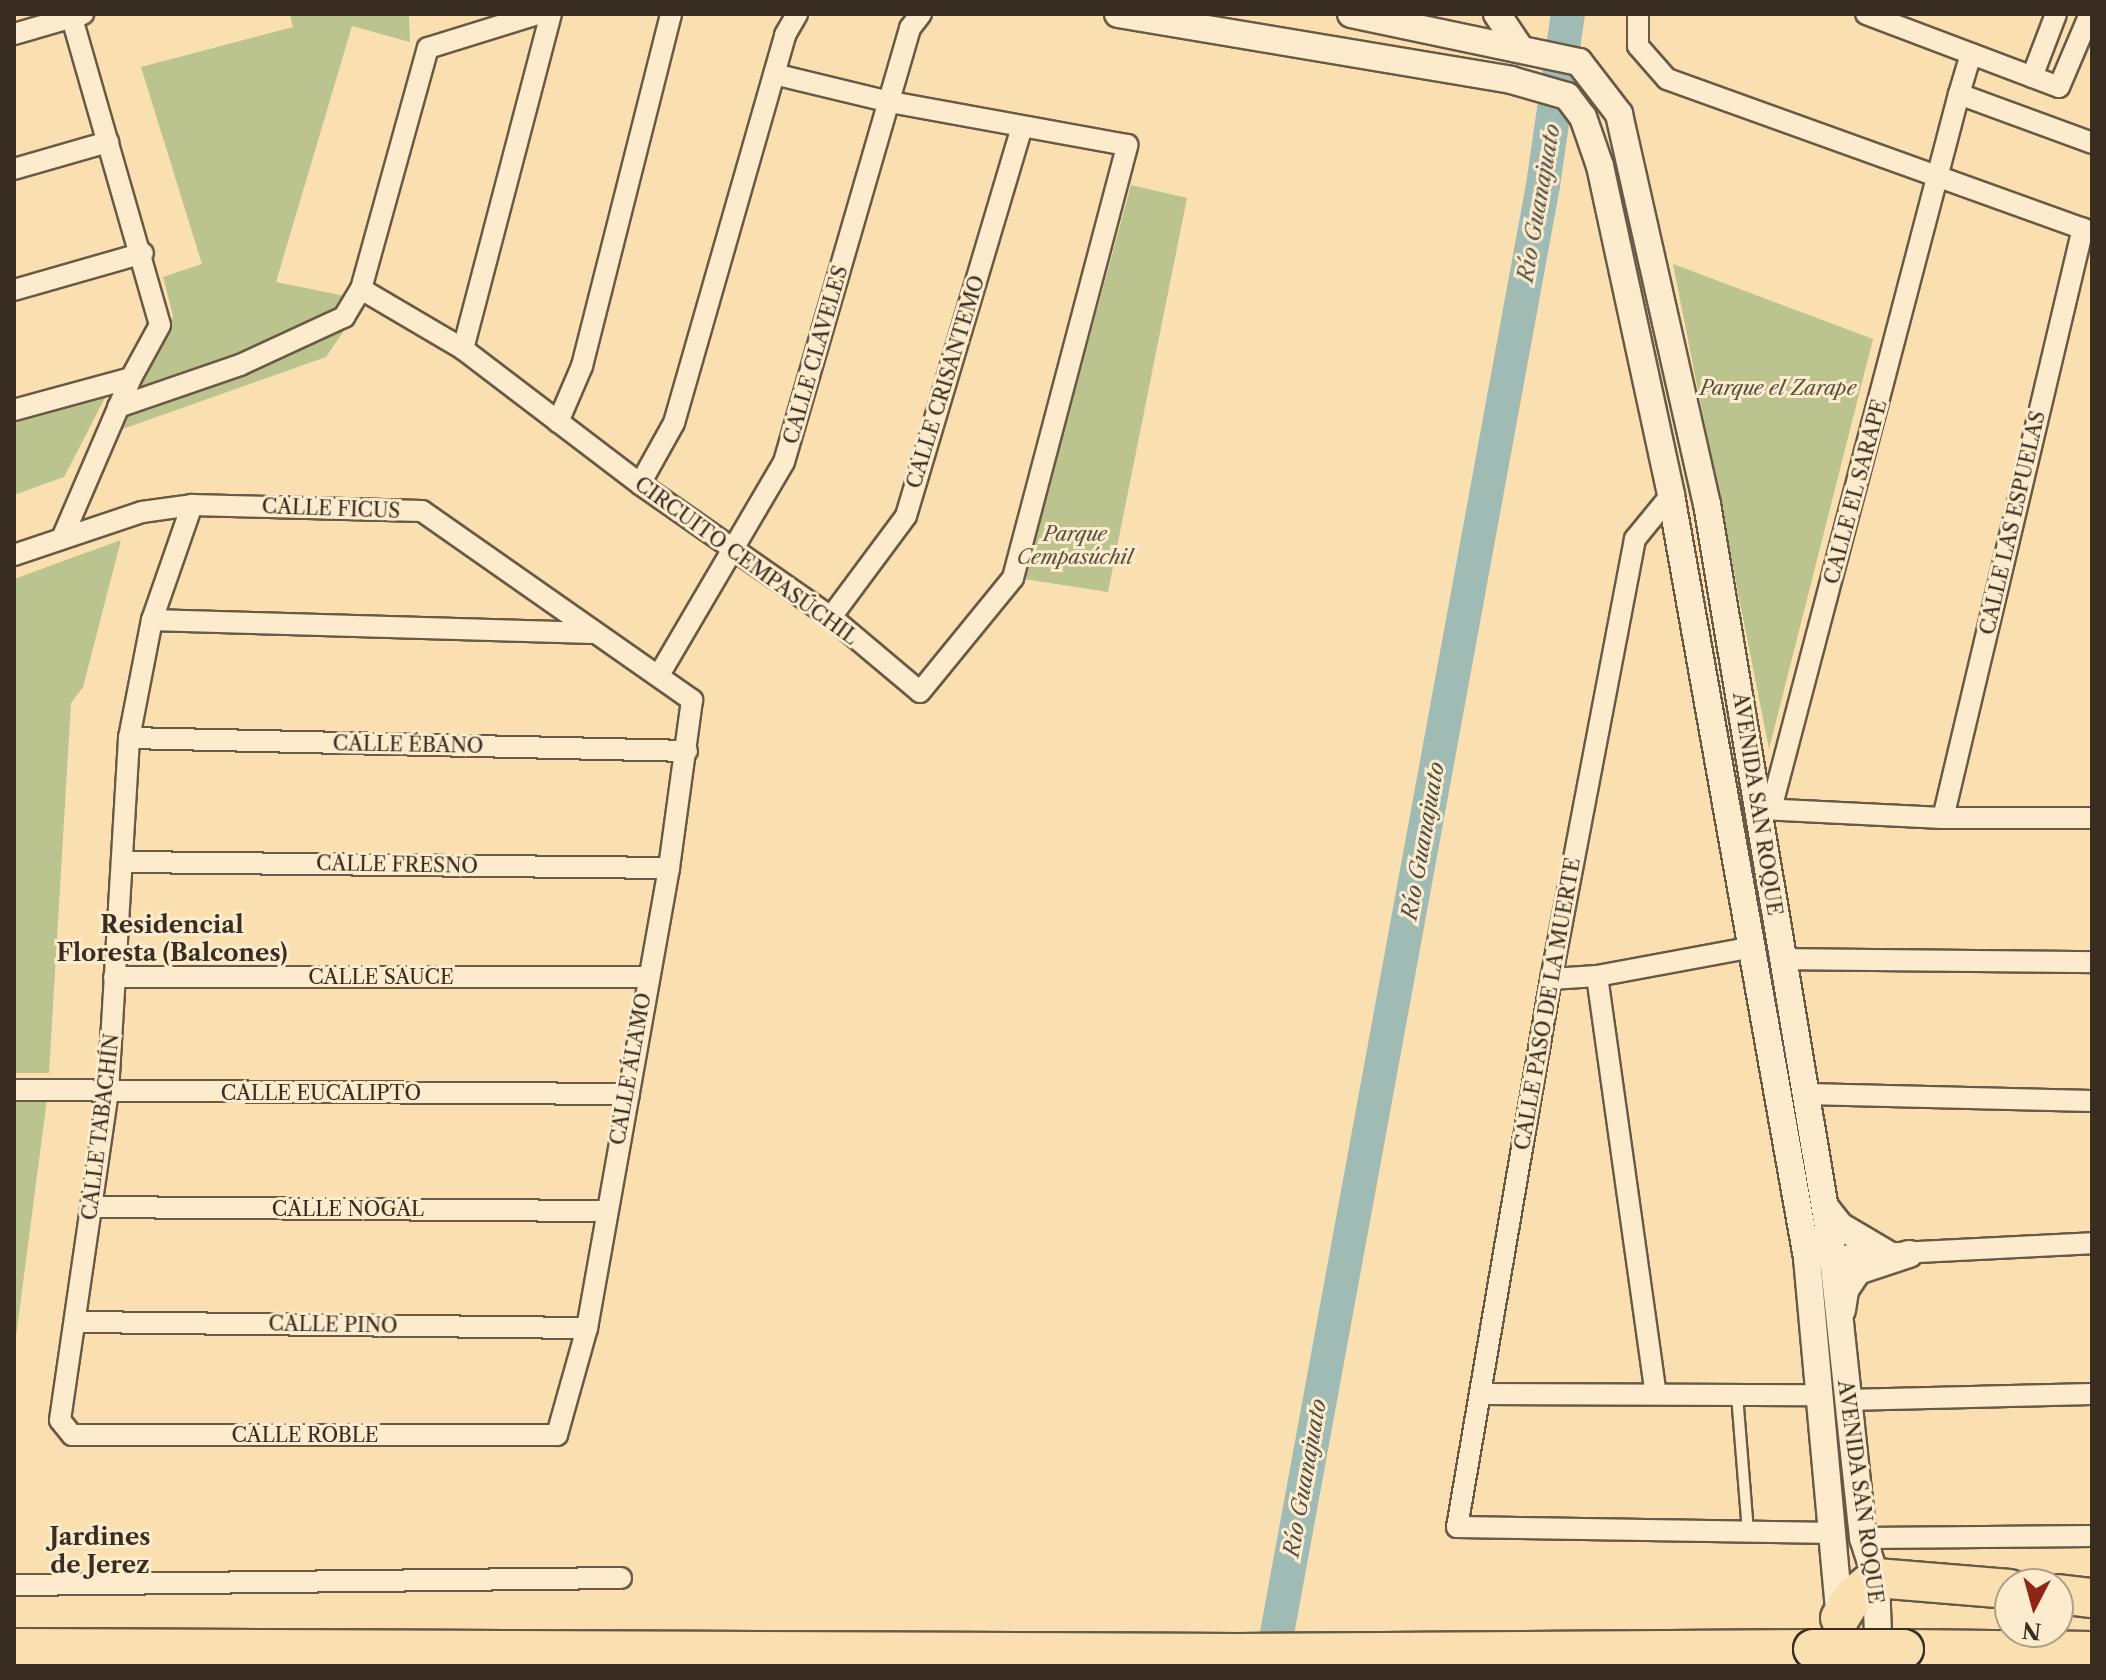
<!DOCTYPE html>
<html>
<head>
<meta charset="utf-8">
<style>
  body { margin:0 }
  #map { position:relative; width:2106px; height:1680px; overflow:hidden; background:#fae0b1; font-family:"Libre Caslon Text",serif }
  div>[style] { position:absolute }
  .green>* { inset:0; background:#bbc38e }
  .river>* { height:34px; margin:-17px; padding:0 17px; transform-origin:17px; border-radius:17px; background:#9fbbb3 }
  .roads { filter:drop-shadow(2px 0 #695945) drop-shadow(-2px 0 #695945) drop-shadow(0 2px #695945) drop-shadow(0 -2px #695945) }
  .service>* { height:10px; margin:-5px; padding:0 5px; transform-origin:5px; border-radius:5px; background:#fcebcc }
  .minor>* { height:20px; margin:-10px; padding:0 10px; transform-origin:10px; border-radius:10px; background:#fcebcc }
  .tertiary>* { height:26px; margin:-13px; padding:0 13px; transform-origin:13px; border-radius:13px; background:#fcebcc }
  .motorway>* { height:38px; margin:-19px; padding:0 19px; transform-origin:19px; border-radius:19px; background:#fae0b1 }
  .bridges { filter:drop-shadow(2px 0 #392c21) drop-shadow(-2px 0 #392c21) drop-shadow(0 2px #392c21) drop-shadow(0 -2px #392c21) }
  .motorway-bridge>* { height:38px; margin:-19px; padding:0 19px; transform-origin:19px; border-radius:19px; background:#fae0b1 }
  span { translate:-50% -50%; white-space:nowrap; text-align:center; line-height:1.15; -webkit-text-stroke:6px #fcebcc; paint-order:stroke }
  .street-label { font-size:20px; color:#392c21 }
  .park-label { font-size:20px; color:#5a523c; font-style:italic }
  .water-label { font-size:22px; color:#525046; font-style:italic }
  .quarter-label { font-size:24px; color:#392c21; font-weight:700 }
  .frame { position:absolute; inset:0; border:16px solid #392c21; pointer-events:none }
  .north { position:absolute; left:1994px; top:1568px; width:80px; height:80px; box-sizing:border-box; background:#fcebcc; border:2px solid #ae9f88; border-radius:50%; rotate:186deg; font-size:22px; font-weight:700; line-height:32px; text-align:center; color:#392c21 }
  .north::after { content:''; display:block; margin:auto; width:28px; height:36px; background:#8f2418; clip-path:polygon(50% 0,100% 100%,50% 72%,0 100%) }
</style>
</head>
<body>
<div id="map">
  <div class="green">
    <i style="clip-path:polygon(290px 14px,409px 14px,410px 42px,352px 26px,276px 282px,365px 300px,326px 357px,117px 431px,173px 316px,163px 277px,202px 264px,141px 67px,293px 27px)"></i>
    <i style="clip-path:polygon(1131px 185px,1187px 198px,1108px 592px,1024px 579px)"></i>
    <i style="clip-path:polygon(1673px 264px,1873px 339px,1769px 749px)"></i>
    <i style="clip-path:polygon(107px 394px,64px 477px,14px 495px,14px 420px)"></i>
    <i style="clip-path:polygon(121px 540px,83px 687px,71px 703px,49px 1073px,14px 1073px,14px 579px)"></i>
    <i style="clip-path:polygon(14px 1099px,47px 1099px,14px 1352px)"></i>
  </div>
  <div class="river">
    <i style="left:1271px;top:1666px;width:1506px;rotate:-79.59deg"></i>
    <i style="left:1543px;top:185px;width:173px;rotate:-81.7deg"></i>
  </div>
  <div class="roads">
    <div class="service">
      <i style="left:1737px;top:1395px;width:138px;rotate:85.4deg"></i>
    </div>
    <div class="minor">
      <i style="left:1638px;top:14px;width:32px;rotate:90deg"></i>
      <i style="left:1638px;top:46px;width:44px;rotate:48.7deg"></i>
      <i style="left:1667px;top:79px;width:452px;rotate:19.8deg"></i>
      <i style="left:1866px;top:14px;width:206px;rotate:20.7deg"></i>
      <i style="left:2059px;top:87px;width:79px;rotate:-67deg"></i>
      <i style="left:14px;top:34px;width:72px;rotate:-16.2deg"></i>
      <i style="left:2032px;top:77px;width:67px;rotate:-69.1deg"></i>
      <i style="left:1959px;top:94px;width:42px;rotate:-73.3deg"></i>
      <i style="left:14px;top:169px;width:98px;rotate:-16deg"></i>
      <i style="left:361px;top:289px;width:118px;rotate:30.5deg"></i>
      <i style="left:463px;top:349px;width:223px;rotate:37.3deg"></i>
      <i style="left:640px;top:484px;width:233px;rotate:34.9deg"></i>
      <i style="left:831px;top:617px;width:116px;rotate:40.1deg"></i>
      <i style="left:920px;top:692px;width:147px;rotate:-50.8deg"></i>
      <i style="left:1013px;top:578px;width:448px;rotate:-75.2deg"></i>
      <i style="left:1127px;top:145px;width:241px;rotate:-169.7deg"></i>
      <i style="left:890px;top:102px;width:119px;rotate:-166.4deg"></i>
      <i style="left:14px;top:290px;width:134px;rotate:-16deg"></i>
      <i style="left:463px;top:349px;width:346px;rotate:-75.3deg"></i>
      <i style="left:118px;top:407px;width:129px;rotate:-19deg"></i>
      <i style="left:240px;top:365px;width:115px;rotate:-24.8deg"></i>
      <i style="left:344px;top:317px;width:33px;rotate:-59deg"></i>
      <i style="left:361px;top:289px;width:250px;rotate:-74.5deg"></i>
      <i style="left:428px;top:48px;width:115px;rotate:-17.2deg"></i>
      <i style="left:14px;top:410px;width:121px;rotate:-15.3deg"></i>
      <i style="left:558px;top:422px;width:61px;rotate:-66.8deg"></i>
      <i style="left:582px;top:366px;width:363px;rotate:-75.8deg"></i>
      <i style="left:640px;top:484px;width:70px;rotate:-60.9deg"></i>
      <i style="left:674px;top:423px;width:404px;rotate:-74deg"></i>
      <i style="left:785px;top:35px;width:24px;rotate:-60deg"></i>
      <i style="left:1671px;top:495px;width:57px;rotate:129.3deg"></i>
      <i style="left:1635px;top:539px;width:448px;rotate:100.8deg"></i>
      <i style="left:1551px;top:979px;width:556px;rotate:99.73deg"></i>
      <i style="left:1457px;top:1527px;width:378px;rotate:0.9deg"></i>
      <i style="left:63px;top:536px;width:172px;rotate:-66.7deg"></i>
      <i style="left:131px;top:378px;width:60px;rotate:-61.3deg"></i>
      <i style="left:160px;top:325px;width:323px;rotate:-106deg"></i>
      <i style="left:14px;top:555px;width:135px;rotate:-18.6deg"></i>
      <i style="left:142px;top:512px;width:50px;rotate:-8deg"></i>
      <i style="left:192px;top:505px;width:230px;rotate:1.5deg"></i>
      <i style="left:422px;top:511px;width:330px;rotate:35deg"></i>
      <i style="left:692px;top:700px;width:170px;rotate:97.8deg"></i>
      <i style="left:669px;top:868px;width:467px;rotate:100.1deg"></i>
      <i style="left:587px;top:1328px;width:111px;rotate:105.7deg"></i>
      <i style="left:557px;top:1435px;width:485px;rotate:180deg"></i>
      <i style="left:72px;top:1435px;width:19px;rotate:-129deg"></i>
      <i style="left:60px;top:1420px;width:331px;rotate:-81.7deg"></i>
      <i style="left:108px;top:1092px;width:355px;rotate:-86.6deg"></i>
      <i style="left:129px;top:738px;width:120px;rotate:-79deg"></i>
      <i style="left:152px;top:620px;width:122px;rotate:-70.8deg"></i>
      <i style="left:831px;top:617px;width:126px;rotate:-53.4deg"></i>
      <i style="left:906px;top:516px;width:405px;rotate:-73.4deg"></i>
      <i style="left:152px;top:620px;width:440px;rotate:1.7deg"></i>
      <i style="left:659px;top:675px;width:247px;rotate:-59.6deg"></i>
      <i style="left:784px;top:462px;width:452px;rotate:-73.8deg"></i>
      <i style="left:910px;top:28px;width:18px;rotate:-52deg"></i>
      <i style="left:129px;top:738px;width:558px;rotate:1.33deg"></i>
      <i style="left:1761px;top:809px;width:182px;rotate:2.8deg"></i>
      <i style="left:1943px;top:818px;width:149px"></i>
      <i style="left:1771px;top:809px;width:739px;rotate:-75.27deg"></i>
      <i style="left:1959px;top:94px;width:142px;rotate:20.2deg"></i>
      <i style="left:1943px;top:818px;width:606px;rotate:-76.65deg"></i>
      <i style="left:125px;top:862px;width:544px;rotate:0.63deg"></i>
      <i style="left:1782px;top:959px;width:310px;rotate:0.6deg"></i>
      <i style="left:1597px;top:976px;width:419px;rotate:82deg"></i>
      <i style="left:114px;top:977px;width:533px"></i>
      <i style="left:1551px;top:979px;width:46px;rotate:-3.7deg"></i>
      <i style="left:1597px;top:976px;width:159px;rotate:-10.5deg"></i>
      <i style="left:14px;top:1090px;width:615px;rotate:0.37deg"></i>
      <i style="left:1806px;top:1094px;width:286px;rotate:1.4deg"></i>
      <i style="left:91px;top:1207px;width:514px;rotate:0.45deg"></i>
      <i style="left:1819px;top:1257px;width:273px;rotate:-2.9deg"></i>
      <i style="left:79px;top:1322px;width:508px;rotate:0.68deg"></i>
      <i style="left:1480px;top:1394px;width:338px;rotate:0.2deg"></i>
      <i style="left:1846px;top:1400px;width:246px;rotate:-1.4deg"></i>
      <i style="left:1863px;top:1538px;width:229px;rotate:-0.5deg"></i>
      <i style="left:14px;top:1585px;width:607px;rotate:-0.66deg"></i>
    </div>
    <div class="tertiary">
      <i style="left:1118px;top:14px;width:399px;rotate:9.5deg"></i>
      <i style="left:1511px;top:80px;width:58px;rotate:15.9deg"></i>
      <i style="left:1567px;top:96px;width:26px;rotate:53deg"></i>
      <i style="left:1583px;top:117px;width:52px;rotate:70.9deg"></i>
      <i style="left:1600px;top:166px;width:337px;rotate:77.8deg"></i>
      <i style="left:1671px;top:495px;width:775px;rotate:79.89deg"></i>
      <i style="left:1807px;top:1258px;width:362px;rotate:84.8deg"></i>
      <i style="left:1351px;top:14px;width:233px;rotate:11.9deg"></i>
      <i style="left:1579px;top:62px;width:66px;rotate:52.4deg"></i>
      <i style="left:1619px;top:114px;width:400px;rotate:77.3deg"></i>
      <i style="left:1707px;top:504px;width:763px;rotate:80.5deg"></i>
      <i style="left:1833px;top:1257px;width:283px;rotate:83.9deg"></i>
      <i style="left:1863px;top:1538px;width:42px;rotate:72deg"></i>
      <i style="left:1876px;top:1578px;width:84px;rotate:88deg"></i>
      <i style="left:1497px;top:14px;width:37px;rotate:56deg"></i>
      <i style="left:1826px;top:1208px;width:23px;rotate:52deg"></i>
      <i style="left:1840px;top:1226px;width:57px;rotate:30.6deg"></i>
      <i style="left:1842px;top:1310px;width:20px;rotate:-81deg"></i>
      <i style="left:1845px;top:1290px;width:23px;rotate:-56deg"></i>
      <i style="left:1858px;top:1271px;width:54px;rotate:-18.4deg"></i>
    </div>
    <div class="motorway">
      <i style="left:2058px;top:1594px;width:34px;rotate:7deg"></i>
      <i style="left:1840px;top:1618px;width:25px;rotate:-58deg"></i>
      <i style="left:1853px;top:1597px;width:30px;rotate:-40deg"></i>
      <i style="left:1876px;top:1578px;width:134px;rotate:4.7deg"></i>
      <i style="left:14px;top:1648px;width:1223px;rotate:0.23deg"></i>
      <i style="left:1237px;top:1653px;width:576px;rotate:-0.4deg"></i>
      <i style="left:1904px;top:1649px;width:188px;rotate:0.6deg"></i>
    </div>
  </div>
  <div class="bridges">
    <div class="motorway-bridge">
      <i style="left:1813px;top:1649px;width:91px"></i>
    </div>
  </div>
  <div class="street-label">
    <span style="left:816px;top:355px;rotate:-74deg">CALLE CLAVELES</span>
    <span style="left:946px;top:382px;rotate:-73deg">CALLE CRISANTEMO</span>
    <span style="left:1856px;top:492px;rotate:-75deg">CALLE EL SARAPE</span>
    <span style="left:331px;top:509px;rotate:2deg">CALLE FICUS</span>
    <span style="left:2013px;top:523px;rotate:-77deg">CALLE LAS ESPUELAS</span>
    <span style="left:746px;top:561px;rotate:36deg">CIRCUITO CEMPASÚCHIL</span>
    <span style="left:408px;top:745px;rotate:1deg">CALLE ÉBANO</span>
    <span style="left:1757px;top:804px;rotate:81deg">AVENIDA SAN ROQUE</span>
    <span style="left:397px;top:865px;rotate:1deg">CALLE FRESNO</span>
    <span style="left:381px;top:977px">CALLE SAUCE</span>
    <span style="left:1548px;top:1004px;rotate:-80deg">CALLE PASO DE LA MUERTE</span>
    <span style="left:631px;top:1069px;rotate:-80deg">CALLE ÁLAMO</span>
    <span style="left:321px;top:1093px">CALLE EUCALIPTO</span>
    <span style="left:101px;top:1127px;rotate:-83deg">CALLE TABACHÍN</span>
    <span style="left:348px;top:1209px">CALLE NOGAL</span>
    <span style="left:333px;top:1325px;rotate:1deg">CALLE PINO</span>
    <span style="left:305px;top:1435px">CALLE ROBLE</span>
    <span style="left:1860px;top:1492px;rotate:82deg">AVENIDA SAN ROQUE</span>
  </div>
  <div class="park-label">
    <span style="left:1778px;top:388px">Parque el Zarape</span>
    <span style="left:1075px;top:546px">Parque<br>Cempasúchil</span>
  </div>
  <div class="water-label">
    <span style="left:1539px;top:203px;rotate:-80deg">Río Guanajuato</span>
    <span style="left:1423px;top:841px;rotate:-80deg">Río Guanajuato</span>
    <span style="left:1305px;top:1478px;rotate:-80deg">Río Guanajuato</span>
  </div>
  <div class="quarter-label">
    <span style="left:172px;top:939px">Residencial<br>Floresta (Balcones)</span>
    <span style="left:100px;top:1551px">Jardines<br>de Jerez</span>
  </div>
  <div class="frame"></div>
  <div class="north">N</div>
</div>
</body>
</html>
